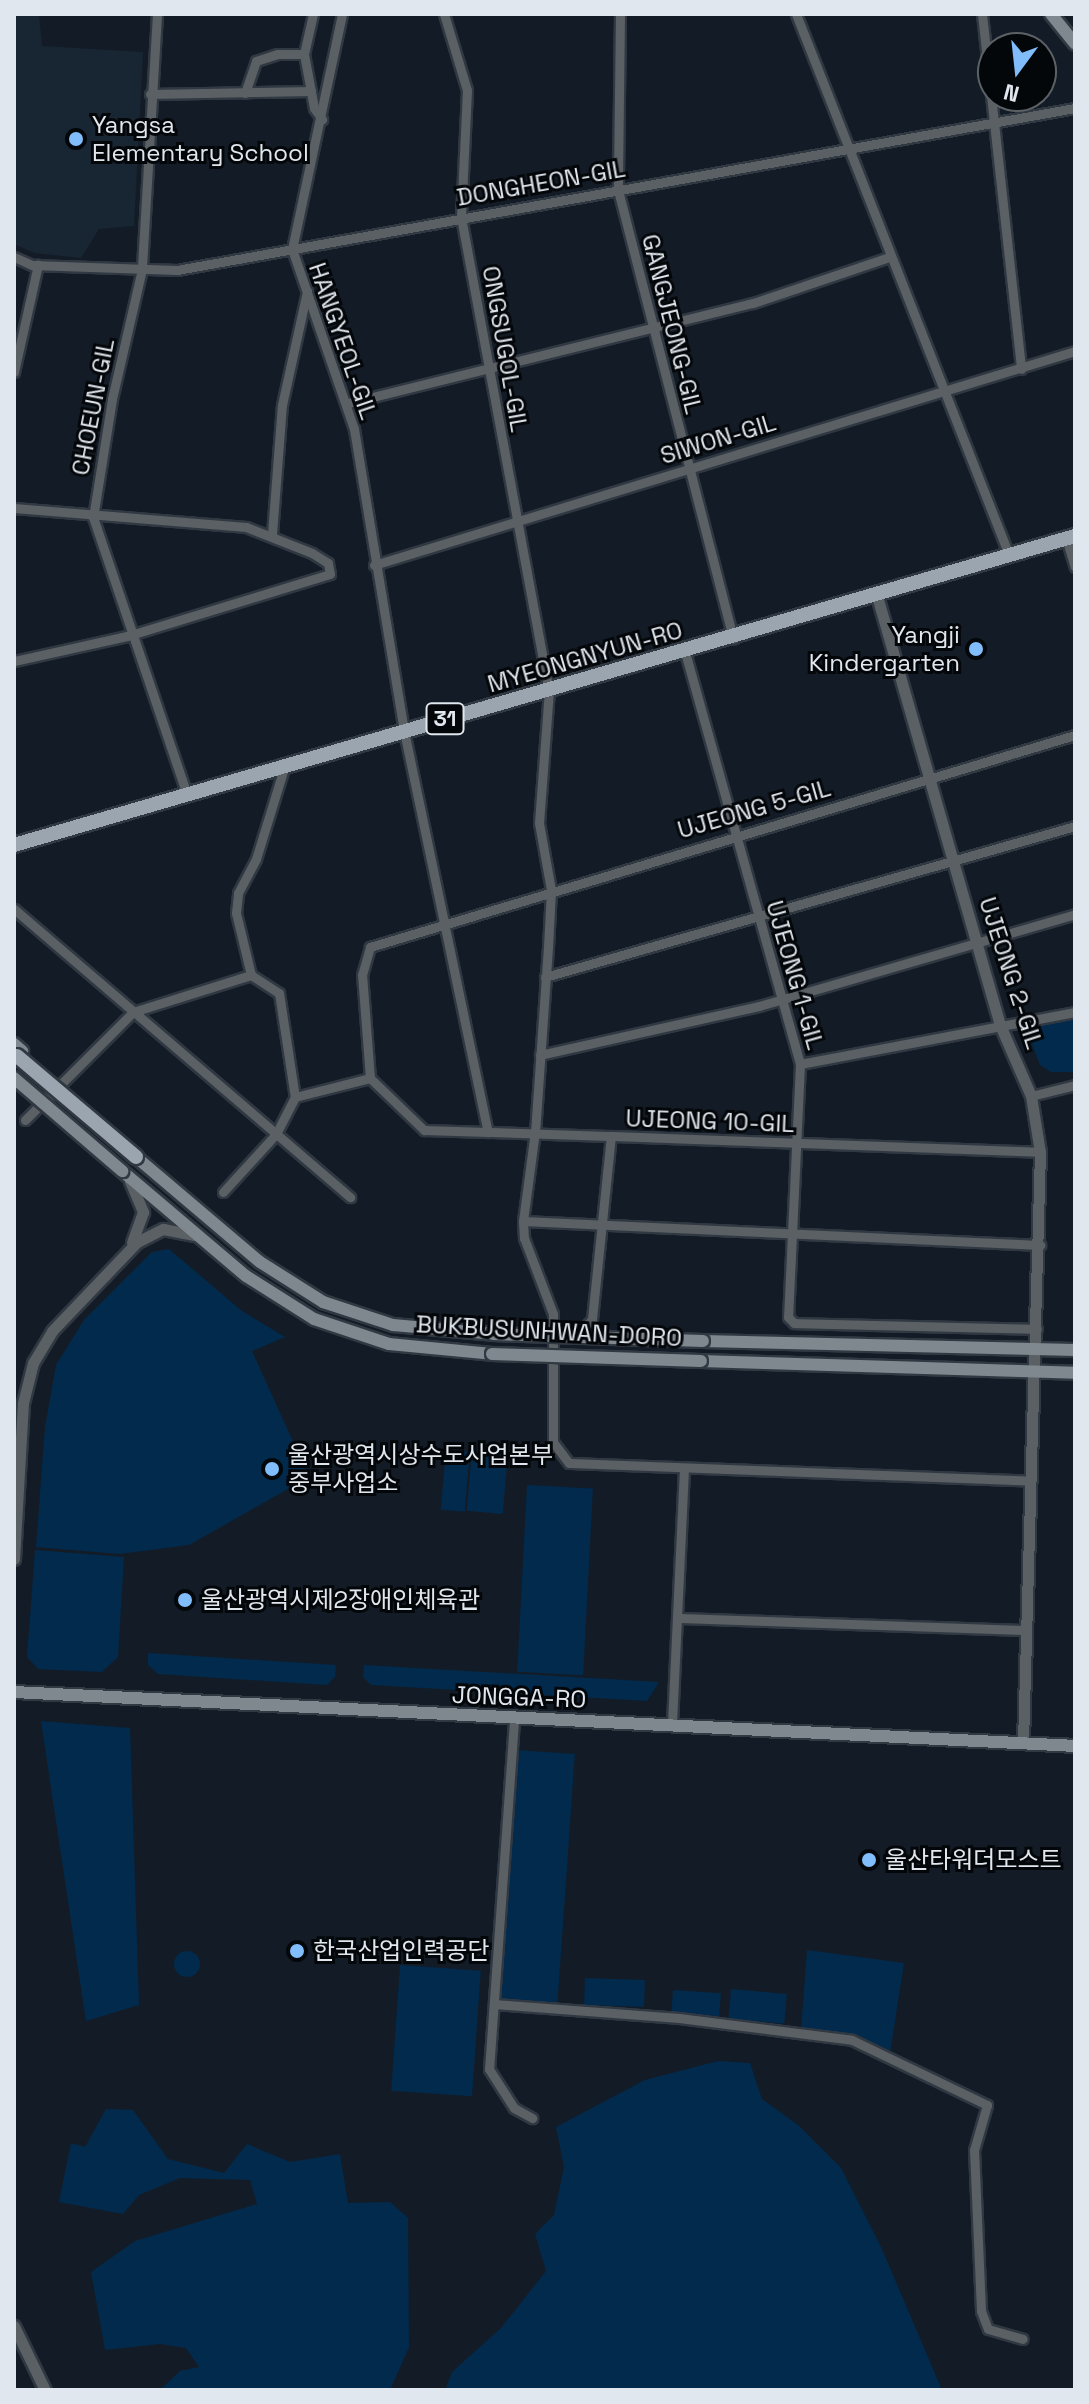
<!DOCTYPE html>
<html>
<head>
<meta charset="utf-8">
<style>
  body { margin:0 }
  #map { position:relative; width:1089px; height:2404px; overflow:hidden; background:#131c26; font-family:"Space Grotesk","Noto Sans KR",sans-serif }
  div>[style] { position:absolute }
  .built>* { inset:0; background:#182533 }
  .green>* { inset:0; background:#022a4d; transform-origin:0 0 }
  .round { border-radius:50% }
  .roads { filter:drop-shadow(2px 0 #303842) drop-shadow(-2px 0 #303842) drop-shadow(0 2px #303842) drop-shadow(0 -2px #303842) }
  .minor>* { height:9px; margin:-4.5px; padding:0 4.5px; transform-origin:4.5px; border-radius:4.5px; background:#5b6065 }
  .tertiary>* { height:11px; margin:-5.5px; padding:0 5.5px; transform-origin:5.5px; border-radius:5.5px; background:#5b6065 }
  .secondary>* { height:12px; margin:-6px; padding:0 6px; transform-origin:6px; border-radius:6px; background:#7f878f }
  .primary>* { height:14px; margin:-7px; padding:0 7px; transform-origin:7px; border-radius:7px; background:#9ba5b0 }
  .bridges { filter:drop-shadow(2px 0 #303842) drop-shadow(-2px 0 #303842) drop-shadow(0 2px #303842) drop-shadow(0 -2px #303842) }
  .secondary-bridge>* { height:12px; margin:-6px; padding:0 6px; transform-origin:6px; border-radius:6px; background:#7f878f }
  .primary-bridge>* { height:14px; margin:-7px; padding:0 7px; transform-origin:7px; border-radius:7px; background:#9ba5b0 }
  .dots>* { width:22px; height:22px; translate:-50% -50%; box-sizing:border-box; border:4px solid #04070a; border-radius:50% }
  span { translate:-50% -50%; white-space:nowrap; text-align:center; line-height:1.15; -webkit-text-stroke:6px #04070a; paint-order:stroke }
  .shield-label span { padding:2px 6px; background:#04070a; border:2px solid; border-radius:6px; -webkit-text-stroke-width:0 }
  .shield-label { font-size:22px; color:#e1e7ee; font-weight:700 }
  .poi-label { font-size:24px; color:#e1e7ee }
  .left { translate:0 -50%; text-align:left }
  .right { translate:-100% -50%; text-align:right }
  .street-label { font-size:24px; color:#e1e7ee }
  .frame { position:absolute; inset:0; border:16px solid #e1e7ee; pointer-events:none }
  .north { position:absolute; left:977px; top:32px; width:80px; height:80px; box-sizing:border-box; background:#04070a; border:2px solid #5c6165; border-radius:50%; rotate:195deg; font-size:22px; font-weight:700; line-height:32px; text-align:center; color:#e1e7ee }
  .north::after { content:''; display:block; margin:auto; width:28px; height:36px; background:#81bdfa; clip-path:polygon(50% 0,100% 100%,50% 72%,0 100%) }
</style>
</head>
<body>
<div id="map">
  <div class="built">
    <i style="clip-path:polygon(14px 14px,39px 14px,42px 46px,143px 52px,134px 226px,99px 229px,81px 258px,35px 253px,14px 244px)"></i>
  </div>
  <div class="green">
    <i style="clip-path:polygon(1075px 1017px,1075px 1072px,1051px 1072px,1040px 1065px,1026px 1028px)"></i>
    <i style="clip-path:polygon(169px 1249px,242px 1311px,285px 1337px,252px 1351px,309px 1477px,189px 1545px,119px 1554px,36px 1547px,45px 1427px,56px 1365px,84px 1320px,152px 1252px)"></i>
    <i style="left:446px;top:1450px;width:24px;height:60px;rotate:5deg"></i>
    <i style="left:472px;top:1451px;width:36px;height:60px;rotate:5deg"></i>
    <i style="left:527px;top:1485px;width:66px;height:187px;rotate:3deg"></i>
    <i style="clip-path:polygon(35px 1550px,124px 1557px,118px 1657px,102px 1672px,38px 1669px,27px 1657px)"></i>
    <i style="clip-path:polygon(148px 1653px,336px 1665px,335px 1677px,327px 1685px,158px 1674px,148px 1665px)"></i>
    <i style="clip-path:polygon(364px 1665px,659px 1682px,647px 1701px,371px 1685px,363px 1677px)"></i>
    <i style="clip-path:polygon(41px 1721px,130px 1728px,139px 2005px,86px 2021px)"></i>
    <i style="left:516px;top:1750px;width:59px;height:251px;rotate:4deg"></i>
    <i style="clip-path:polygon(807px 1950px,904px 1963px,890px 2053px,856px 2036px,801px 2029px)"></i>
    <i class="round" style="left:174px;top:1951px;width:26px;height:26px"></i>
    <i style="left:400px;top:1965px;width:81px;height:126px;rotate:4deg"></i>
    <i style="left:585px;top:1978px;width:60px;height:27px;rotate:2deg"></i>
    <i style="left:731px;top:1989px;width:56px;height:30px;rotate:5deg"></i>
    <i style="left:673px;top:1990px;width:48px;height:23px;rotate:4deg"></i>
    <i style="clip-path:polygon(718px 2061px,750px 2063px,762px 2099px,798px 2125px,841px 2168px,881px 2247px,942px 2390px,445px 2390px,452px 2372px,501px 2328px,546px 2271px,535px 2234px,554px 2215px,564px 2167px,556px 2127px,645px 2080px)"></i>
    <i style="clip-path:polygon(106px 2109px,133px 2110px,168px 2159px,224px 2173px,247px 2144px,290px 2162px,340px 2154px,348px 2203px,390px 2202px,408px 2218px,409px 2347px,390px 2390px,160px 2390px,180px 2371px,199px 2367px,186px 2348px,160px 2344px,105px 2350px,91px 2272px,135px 2241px,257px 2204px,250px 2180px,180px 2178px,139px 2195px,123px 2214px,59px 2202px,71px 2143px,85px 2147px)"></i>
  </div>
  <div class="roads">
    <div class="minor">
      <i style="left:157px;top:14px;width:255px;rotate:93.4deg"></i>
      <i style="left:142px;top:269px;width:133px;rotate:103deg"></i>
      <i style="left:112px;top:399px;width:120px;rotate:99.1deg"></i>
      <i style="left:93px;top:517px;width:293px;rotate:71.3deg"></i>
      <i style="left:313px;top:14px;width:41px;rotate:102.7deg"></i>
      <i style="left:304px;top:54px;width:55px;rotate:79.5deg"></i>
      <i style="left:314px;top:108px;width:14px;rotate:54deg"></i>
      <i style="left:342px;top:14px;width:240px;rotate:102deg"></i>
      <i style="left:292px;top:249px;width:190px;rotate:71deg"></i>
      <i style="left:354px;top:429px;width:306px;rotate:80.6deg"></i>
      <i style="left:404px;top:731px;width:410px;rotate:78.2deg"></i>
      <i style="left:488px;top:1132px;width:64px;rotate:-178.2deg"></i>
      <i style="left:424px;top:1130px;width:75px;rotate:-136.1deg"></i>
      <i style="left:444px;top:14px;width:79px;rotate:73.2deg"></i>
      <i style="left:467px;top:90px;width:127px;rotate:92.7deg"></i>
      <i style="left:461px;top:217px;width:481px;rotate:79.5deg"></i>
      <i style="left:549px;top:690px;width:133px;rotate:94.3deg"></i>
      <i style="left:539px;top:823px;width:68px;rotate:79.8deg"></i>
      <i style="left:551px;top:890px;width:57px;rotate:93deg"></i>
      <i style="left:548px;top:947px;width:184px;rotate:94deg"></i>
      <i style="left:535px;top:1131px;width:91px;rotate:97.6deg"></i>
      <i style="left:523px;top:1221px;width:518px;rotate:2.66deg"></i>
      <i style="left:620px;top:14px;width:176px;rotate:90.7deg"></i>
      <i style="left:618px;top:190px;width:463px;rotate:75.6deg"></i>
      <i style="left:796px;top:14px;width:581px;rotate:68.51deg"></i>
      <i style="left:982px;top:14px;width:357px;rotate:83.7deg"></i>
      <i style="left:245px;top:93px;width:34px;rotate:-71deg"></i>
      <i style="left:256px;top:61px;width:23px;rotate:-18deg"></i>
      <i style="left:278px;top:54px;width:26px"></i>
      <i style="left:150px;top:94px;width:161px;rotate:-1.1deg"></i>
      <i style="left:14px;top:257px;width:20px;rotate:24deg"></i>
      <i style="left:32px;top:265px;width:145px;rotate:2deg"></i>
      <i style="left:177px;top:270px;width:912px;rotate:-10.23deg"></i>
      <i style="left:14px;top:372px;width:110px;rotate:-77.4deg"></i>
      <i style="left:348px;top:403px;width:417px;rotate:-13.9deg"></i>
      <i style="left:753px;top:303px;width:144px;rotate:-18.7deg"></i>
      <i style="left:14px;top:508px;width:233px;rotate:4.7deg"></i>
      <i style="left:246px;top:527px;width:71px;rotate:21.5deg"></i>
      <i style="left:312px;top:553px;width:19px;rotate:32deg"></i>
      <i style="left:328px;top:563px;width:11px;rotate:80deg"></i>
      <i style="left:330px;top:574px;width:212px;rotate:163deg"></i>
      <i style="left:127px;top:636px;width:116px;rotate:167.5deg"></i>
      <i style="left:272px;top:534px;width:129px;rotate:-85.6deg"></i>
      <i style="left:282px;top:405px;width:117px;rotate:-77.6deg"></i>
      <i style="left:1066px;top:538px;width:30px;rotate:73deg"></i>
      <i style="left:374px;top:565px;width:733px;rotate:-16.98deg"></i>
      <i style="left:685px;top:652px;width:428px;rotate:74.4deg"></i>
      <i style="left:800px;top:1064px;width:253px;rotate:92.7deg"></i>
      <i style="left:788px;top:1317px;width:8px;rotate:45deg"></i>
      <i style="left:794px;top:1323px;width:243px;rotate:1.4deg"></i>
      <i style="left:14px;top:909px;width:443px;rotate:40.6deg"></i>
      <i style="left:251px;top:975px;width:64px;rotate:-103.6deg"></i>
      <i style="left:236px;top:913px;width:20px;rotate:-84deg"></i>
      <i style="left:238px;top:893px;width:38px;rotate:-62deg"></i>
      <i style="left:256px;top:859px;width:98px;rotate:-72.9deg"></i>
      <i style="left:545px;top:977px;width:551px;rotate:-15.9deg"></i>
      <i style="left:540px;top:1055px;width:224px;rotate:-12.6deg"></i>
      <i style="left:759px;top:1006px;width:329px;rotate:-16.2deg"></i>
      <i style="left:800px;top:1064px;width:280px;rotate:-10.7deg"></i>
      <i style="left:1031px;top:1096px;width:45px;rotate:-14deg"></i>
      <i style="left:295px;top:1097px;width:77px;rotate:-14.2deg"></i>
      <i style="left:370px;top:1078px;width:103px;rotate:-94.4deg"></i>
      <i style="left:362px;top:975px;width:29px;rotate:-74deg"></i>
      <i style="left:370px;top:947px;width:736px;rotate:-16.74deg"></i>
      <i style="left:25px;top:1120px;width:153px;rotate:-45deg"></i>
      <i style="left:133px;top:1012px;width:124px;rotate:-17.4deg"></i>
      <i style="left:251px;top:975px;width:33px;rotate:33deg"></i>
      <i style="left:279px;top:993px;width:105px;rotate:81.3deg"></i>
      <i style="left:488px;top:1132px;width:123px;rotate:1.9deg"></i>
      <i style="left:223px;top:1192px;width:79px;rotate:-47.6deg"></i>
      <i style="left:276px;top:1134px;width:42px;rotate:-62.8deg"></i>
      <i style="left:523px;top:1221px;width:17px;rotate:87deg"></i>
      <i style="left:524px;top:1238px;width:81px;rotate:69.1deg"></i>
      <i style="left:553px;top:1314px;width:128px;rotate:90deg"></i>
      <i style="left:553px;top:1442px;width:26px;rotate:53deg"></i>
      <i style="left:569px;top:1463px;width:460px;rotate:2.2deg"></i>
      <i style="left:576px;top:1337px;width:24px;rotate:-48deg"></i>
      <i style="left:592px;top:1319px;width:184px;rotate:-84.1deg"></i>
      <i style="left:611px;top:1136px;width:429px;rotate:2.1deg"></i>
      <i style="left:678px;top:1618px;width:347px;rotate:2deg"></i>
      <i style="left:514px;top:1721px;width:349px;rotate:94.1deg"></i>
      <i style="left:489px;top:2069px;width:46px;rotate:57.3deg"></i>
      <i style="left:514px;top:2108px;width:21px;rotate:29deg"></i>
      <i style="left:672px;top:1723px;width:253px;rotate:-87.3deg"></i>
      <i style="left:494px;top:2004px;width:186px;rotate:4.3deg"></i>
      <i style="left:679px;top:2018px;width:174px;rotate:7.2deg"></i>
      <i style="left:852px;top:2040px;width:150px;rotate:25.7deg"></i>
      <i style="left:987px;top:2105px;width:47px;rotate:106.1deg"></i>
      <i style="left:974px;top:2150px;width:161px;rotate:87.5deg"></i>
      <i style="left:981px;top:2311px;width:19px;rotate:69deg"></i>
      <i style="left:988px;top:2329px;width:36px;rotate:16deg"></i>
    </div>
    <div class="tertiary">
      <i style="left:877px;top:596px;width:446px;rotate:74deg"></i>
      <i style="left:1000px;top:1025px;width:77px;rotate:66.4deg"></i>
      <i style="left:1031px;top:1096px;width:57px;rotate:80.9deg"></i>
      <i style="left:1040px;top:1152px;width:591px;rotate:91.65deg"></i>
      <i style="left:130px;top:1181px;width:34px;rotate:67deg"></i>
      <i style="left:143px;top:1212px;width:32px;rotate:110deg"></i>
      <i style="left:14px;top:1559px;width:156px;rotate:-86.7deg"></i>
      <i style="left:23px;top:1403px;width:41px;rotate:-76deg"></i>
      <i style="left:33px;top:1363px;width:37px;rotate:-59deg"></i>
      <i style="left:52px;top:1331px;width:123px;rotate:-46.3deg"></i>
      <i style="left:137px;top:1242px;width:29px;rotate:-27deg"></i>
      <i style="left:163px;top:1229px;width:32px;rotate:11deg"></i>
      <i style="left:14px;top:2326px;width:71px;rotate:64.2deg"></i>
    </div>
    <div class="secondary">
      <i style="left:1051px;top:14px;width:38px;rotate:51deg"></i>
      <i style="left:14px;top:1044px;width:11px;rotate:41deg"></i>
      <i style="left:136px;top:1157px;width:162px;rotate:40.3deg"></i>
      <i style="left:260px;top:1262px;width:75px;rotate:32.4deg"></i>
      <i style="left:323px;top:1302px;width:74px;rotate:18.2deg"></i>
      <i style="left:393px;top:1325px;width:100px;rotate:5.1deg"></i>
      <i style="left:122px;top:1171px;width:162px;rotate:40.3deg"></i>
      <i style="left:246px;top:1276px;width:80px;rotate:32.3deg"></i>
      <i style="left:314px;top:1319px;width:79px;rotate:18.4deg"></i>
      <i style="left:389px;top:1344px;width:103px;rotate:5.5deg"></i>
      <i style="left:703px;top:1341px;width:372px;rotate:1.4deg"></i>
      <i style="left:701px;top:1361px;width:374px;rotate:1.8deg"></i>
      <i style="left:14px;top:1692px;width:1062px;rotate:2.91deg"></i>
    </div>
    <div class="primary">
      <i style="left:14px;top:845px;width:1105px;rotate:-16.24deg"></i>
    </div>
  </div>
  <div class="bridges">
    <div class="secondary-bridge">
      <i style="left:14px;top:1078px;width:143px;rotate:40.7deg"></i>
      <i style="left:493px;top:1334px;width:210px;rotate:1.9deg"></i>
      <i style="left:492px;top:1354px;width:209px;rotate:1.9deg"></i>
    </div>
    <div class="primary-bridge">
      <i style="left:17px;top:1056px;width:156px;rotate:40.3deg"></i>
    </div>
  </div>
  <div class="dots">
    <i style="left:76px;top:139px;background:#81bdfa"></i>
    <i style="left:976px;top:649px;background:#81bdfa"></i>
    <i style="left:272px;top:1469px;background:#81bdfa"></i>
    <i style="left:185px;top:1600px;background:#81bdfa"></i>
    <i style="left:869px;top:1860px;background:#81bdfa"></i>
    <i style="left:297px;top:1951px;background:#81bdfa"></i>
  </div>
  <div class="shield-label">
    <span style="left:445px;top:719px">31</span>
  </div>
  <div class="poi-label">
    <span class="left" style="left:92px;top:139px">Yangsa<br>Elementary School</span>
    <span class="right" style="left:960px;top:649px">Yangji<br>Kindergarten</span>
    <span class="left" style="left:288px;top:1469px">울산광역시상수도사업본부<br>중부사업소</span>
    <span class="left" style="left:201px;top:1600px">울산광역시제2장애인체육관</span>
    <span class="left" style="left:885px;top:1860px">울산타워더모스트</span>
    <span class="left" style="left:313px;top:1951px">한국산업인력공단</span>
  </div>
  <div class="street-label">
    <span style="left:541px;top:183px;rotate:-10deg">DONGHEON-GIL</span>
    <span style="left:672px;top:324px;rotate:76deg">GANGJEONG-GIL</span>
    <span style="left:343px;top:341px;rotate:71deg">HANGYEOL-GIL</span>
    <span style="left:505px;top:349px;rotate:80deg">ONGSUGOL-GIL</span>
    <span style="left:93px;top:407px;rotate:-79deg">CHOEUN-GIL</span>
    <span style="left:718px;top:439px;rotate:-17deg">SIWON-GIL</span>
    <span style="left:585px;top:657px;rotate:-16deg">MYEONGNYUN-RO</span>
    <span style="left:754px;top:809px;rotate:-16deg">UJEONG 5-GIL</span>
    <span style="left:1011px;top:973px;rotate:72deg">UJEONG 2-GIL</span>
    <span style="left:795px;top:975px;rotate:74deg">UJEONG 1-GIL</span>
    <span style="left:710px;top:1121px;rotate:2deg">UJEONG 10-GIL</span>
    <span style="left:549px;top:1331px;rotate:3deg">BUKBUSUNHWAN-DORO</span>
    <span style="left:519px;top:1697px;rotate:2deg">JONGGA-RO</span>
  </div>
  <div class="frame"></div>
  <div class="north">N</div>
</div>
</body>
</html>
